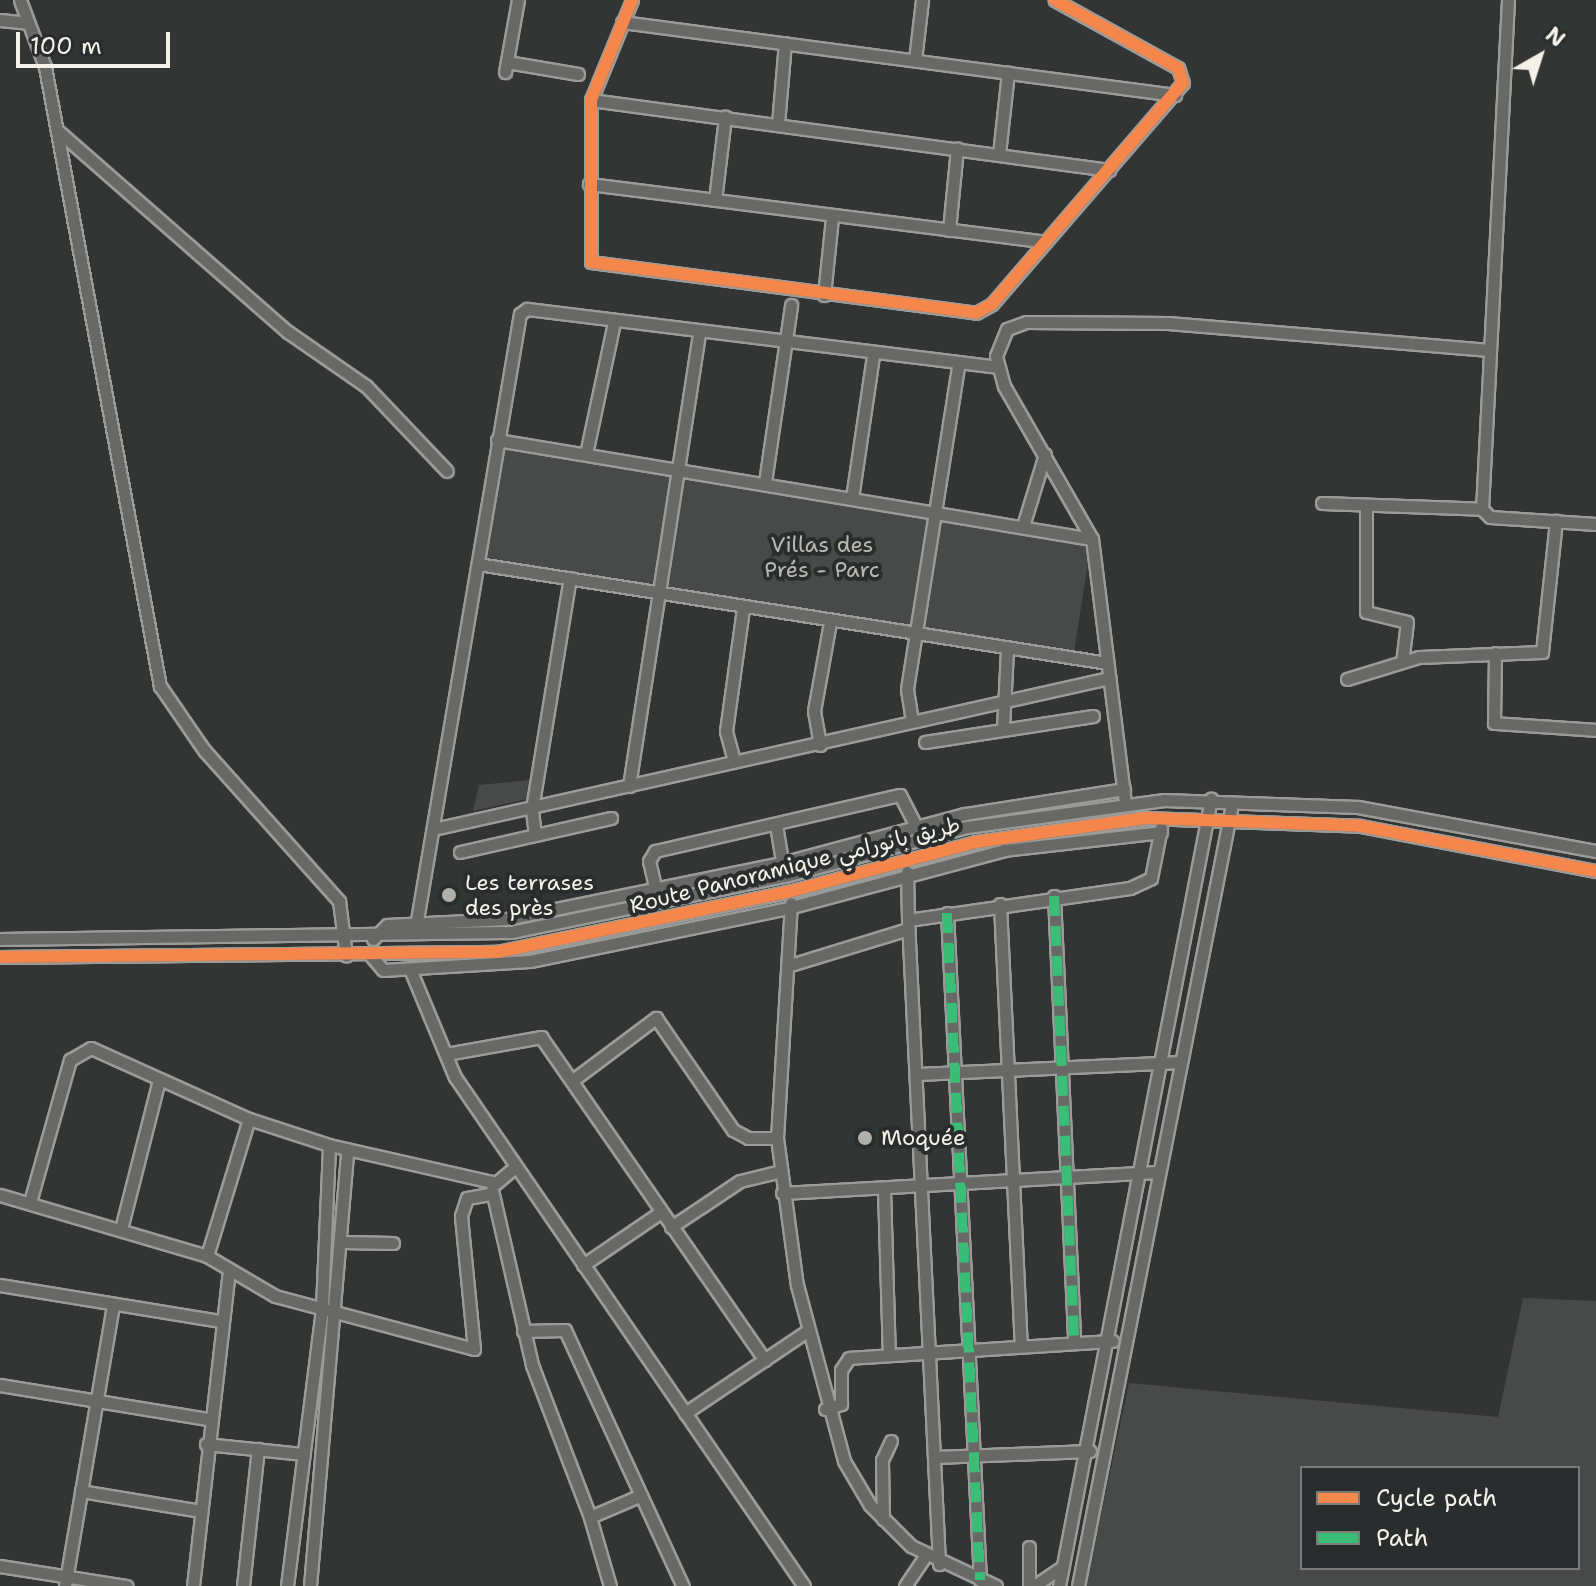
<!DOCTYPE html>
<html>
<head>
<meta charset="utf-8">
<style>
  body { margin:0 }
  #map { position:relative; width:1596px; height:1586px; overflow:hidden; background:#333434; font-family:"Shantell Sans","Playpen Sans Arabic",sans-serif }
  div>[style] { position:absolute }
  .green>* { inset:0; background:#484a49; transform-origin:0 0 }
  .roads { filter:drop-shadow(2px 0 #9b9b99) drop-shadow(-2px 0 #9b9b99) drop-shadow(0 2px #9b9b99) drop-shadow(0 -2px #9b9b99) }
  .minor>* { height:11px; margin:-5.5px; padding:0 5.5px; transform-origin:5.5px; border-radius:5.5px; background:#686866 }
  .quiet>* { height:10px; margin-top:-5px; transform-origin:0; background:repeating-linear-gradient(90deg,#3abd76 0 20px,transparent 0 30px) }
  .cycleway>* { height:12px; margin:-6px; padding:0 6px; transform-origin:6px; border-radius:6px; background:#f5874c }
  .dots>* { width:22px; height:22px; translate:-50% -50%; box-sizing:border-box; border:4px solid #2a2d2e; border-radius:50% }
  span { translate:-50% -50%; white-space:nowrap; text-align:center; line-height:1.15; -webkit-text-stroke:8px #2a2d2e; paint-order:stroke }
  .park-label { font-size:22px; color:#b9b8b1 }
  .street-label { font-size:22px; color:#f4f1e8 }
  .poi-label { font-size:22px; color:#f4f1e8 }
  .left { translate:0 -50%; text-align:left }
  .legend { position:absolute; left:1300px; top:1466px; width:280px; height:104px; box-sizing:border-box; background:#2a2d2e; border:2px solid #7b7b78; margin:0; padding:10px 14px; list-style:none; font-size:24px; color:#f4f1e8 }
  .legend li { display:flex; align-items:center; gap:16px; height:40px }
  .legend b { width:40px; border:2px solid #7b7b78 }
  .north { position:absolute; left:1500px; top:16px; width:80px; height:80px; -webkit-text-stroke:6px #2a2d2e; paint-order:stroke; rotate:39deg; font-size:22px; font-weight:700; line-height:32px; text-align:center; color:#f4f1e8 }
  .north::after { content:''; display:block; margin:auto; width:28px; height:36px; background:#f4f1e8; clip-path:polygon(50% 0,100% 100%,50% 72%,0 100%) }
  .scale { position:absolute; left:16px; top:32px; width:154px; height:36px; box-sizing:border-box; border:4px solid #f4f1e8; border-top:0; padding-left:10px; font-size:24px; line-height:28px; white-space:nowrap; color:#f4f1e8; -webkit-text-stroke:6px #2a2d2e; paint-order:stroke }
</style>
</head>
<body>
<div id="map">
  <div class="green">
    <i style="left:497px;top:440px;width:603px;height:126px;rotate:9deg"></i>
    <i style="clip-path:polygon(530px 780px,527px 799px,473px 811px,479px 785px)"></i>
    <i style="clip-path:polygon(evenodd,1523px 1298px,1596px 1301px,1596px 1586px,1086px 1586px,1129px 1383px,1498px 1417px,1523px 1298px,1302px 1468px,1578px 1468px,1578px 1568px,1302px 1568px,1302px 1468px)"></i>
  </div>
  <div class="roads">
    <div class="minor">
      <i style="left:20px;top:0;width:72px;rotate:69.5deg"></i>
      <i style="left:45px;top:67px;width:630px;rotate:79.48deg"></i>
      <i style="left:160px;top:686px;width:78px;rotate:55.5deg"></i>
      <i style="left:204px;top:750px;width:203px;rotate:48.2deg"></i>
      <i style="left:339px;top:901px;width:55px;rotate:82.7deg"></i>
      <i style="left:632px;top:0;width:108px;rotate:112.3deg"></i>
      <i style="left:591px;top:100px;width:162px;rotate:90deg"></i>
      <i style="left:591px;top:262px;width:388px;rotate:7.5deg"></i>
      <i style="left:976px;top:313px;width:18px;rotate:-29deg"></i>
      <i style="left:992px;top:304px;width:292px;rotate:-49.2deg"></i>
      <i style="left:1183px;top:83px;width:16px;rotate:-108deg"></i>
      <i style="left:1178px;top:68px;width:141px;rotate:-151.1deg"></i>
      <i style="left:1508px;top:0;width:510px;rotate:92.92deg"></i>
      <i style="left:1482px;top:509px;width:11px;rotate:45deg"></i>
      <i style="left:1490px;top:517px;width:106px;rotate:3.8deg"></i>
      <i style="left:0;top:20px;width:27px;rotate:6deg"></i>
      <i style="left:622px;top:22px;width:558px;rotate:7.52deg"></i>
      <i style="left:915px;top:60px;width:60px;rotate:-83.3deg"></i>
      <i style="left:507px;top:62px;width:72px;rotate:9.6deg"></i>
      <i style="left:505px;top:72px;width:73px;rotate:-79.8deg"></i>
      <i style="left:591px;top:100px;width:523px;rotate:7.7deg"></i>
      <i style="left:778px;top:124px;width:81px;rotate:-85.1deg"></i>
      <i style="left:57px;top:130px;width:307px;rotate:41.2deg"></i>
      <i style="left:288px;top:332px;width:95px;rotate:34.7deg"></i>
      <i style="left:366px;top:386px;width:117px;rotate:46.4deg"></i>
      <i style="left:999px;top:154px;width:82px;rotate:-83.7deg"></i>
      <i style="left:589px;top:184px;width:460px;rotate:7.2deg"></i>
      <i style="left:715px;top:200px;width:84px;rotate:-83.1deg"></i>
      <i style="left:949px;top:230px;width:82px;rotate:-84.4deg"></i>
      <i style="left:824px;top:295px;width:78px;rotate:-84.1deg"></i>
      <i style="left:497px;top:440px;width:603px;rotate:9.45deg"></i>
      <i style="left:586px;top:454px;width:135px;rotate:-78deg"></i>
      <i style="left:765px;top:482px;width:179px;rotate:-81.6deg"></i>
      <i style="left:852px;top:498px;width:144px;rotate:-81.6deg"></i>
      <i style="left:1322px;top:503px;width:160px;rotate:2.1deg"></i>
      <i style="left:1366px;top:505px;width:107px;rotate:90deg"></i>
      <i style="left:1366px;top:612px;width:42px;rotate:13.7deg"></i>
      <i style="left:1407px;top:622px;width:38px;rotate:97deg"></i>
      <i style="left:1023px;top:526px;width:75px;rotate:-73deg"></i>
      <i style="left:478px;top:564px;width:637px;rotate:8.94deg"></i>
      <i style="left:1495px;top:653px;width:70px;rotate:90.8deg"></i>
      <i style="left:1494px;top:723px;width:102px;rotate:3.9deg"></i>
      <i style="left:1347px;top:679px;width:75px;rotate:-17deg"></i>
      <i style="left:1419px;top:657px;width:123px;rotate:-2.3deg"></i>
      <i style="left:1542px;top:652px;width:132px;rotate:-83.9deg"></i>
      <i style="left:912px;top:721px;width:32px;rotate:-99deg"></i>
      <i style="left:907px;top:689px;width:327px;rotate:-81deg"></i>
      <i style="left:1003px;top:729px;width:78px;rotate:-87.1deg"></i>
      <i style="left:925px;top:742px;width:170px;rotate:-8.8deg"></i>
      <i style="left:820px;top:745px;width:35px;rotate:-100deg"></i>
      <i style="left:814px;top:711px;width:90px;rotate:-79.8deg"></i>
      <i style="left:734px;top:761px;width:31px;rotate:-105deg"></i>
      <i style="left:726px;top:731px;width:124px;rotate:-82.1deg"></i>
      <i style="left:629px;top:786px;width:458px;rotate:-81.2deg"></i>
      <i style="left:1125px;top:803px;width:266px;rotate:-97.1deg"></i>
      <i style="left:1092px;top:539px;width:177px;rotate:-119.9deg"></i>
      <i style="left:1004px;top:386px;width:31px;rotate:-105deg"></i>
      <i style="left:996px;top:356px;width:29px;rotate:-68deg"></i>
      <i style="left:1007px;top:329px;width:20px;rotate:-20deg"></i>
      <i style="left:1026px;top:322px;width:142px;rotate:0.4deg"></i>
      <i style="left:1168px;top:323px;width:322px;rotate:4.8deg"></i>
      <i style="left:776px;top:825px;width:43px;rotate:80.5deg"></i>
      <i style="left:438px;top:828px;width:688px;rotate:-12.6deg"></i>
      <i style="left:535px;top:835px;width:26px;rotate:-97deg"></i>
      <i style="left:532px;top:809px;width:234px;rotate:-80.7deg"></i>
      <i style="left:460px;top:852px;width:155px;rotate:-12.7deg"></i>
      <i style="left:907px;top:872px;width:48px;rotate:88.8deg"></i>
      <i style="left:908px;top:920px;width:224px;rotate:-8.2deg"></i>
      <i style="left:1130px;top:888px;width:23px;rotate:-25deg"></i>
      <i style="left:1151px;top:878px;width:51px;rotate:-78.7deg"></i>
      <i style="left:656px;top:891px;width:31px;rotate:-103deg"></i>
      <i style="left:649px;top:861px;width:12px;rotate:-59deg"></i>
      <i style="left:655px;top:851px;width:251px;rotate:-12.9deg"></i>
      <i style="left:900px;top:795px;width:34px;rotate:63deg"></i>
      <i style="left:1054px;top:896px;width:445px;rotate:87.4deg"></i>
      <i style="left:1000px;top:904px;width:441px;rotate:87.3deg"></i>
      <i style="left:947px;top:913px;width:668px;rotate:87.17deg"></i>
      <i style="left:908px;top:920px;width:645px;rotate:87.24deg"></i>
      <i style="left:416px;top:926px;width:621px;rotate:-80.36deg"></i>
      <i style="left:520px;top:314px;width:9px;rotate:-36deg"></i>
      <i style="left:527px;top:309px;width:474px;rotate:7deg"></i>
      <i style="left:0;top:939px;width:511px;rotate:-0.78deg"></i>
      <i style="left:511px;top:932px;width:280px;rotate:-11.6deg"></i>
      <i style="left:785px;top:876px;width:188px;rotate:-15.1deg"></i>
      <i style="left:967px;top:827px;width:199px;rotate:-7.8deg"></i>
      <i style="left:1164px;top:800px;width:194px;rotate:2.1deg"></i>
      <i style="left:1358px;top:807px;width:242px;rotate:10.5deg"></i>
      <i style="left:373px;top:939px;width:20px;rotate:-45deg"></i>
      <i style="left:387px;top:925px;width:119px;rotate:-2.9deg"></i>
      <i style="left:506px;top:919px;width:282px;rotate:-11.5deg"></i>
      <i style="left:782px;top:863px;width:189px;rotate:-15deg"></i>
      <i style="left:965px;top:814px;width:161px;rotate:-8.9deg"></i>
      <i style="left:371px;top:956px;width:18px;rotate:49deg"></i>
      <i style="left:383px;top:970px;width:147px;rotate:-3.5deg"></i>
      <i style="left:530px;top:961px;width:268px;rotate:-11.6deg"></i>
      <i style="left:792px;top:907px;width:220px;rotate:-15deg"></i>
      <i style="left:1004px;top:850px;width:158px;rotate:-6.5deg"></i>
      <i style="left:0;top:957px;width:497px;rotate:-0.6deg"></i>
      <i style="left:497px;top:952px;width:297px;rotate:-11.7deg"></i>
      <i style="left:788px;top:892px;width:195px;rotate:-14.9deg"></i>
      <i style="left:976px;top:842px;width:172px;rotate:-8deg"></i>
      <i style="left:1146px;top:818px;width:214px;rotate:2.1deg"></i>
      <i style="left:1360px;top:826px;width:240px;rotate:10.8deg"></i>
      <i style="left:787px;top:966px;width:127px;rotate:-17deg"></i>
      <i style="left:410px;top:969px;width:117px;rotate:67.4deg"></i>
      <i style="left:455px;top:1077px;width:617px;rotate:55.56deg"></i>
      <i style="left:446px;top:1054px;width:97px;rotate:-10.1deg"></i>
      <i style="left:541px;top:1037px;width:393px;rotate:55.3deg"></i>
      <i style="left:918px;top:1074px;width:263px;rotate:-2.6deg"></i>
      <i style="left:573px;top:1080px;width:104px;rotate:-36.8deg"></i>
      <i style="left:656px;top:1018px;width:136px;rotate:55.5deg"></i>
      <i style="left:733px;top:1130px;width:17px;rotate:28deg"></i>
      <i style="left:748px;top:1138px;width:29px"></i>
      <i style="left:777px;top:1138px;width:148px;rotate:82.3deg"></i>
      <i style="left:797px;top:1285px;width:182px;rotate:75deg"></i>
      <i style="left:844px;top:1461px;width:51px;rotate:59.4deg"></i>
      <i style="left:870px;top:1505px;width:58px;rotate:45deg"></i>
      <i style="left:911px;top:1546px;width:94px;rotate:25.2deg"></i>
      <i style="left:777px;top:1138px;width:235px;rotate:-86.6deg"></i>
      <i style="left:492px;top:1190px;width:180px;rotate:77.1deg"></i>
      <i style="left:532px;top:1365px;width:163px;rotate:69.1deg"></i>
      <i style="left:884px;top:1190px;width:164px;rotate:88.3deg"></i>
      <i style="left:782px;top:1193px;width:375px;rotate:-3.2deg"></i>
      <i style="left:0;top:1195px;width:216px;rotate:16.4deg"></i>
      <i style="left:207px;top:1256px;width:79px;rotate:30.5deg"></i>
      <i style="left:275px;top:1296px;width:206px;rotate:14.9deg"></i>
      <i style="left:474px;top:1349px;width:134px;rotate:-95.6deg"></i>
      <i style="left:461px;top:1216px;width:19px;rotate:-72deg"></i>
      <i style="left:467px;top:1198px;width:23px;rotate:-10deg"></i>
      <i style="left:30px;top:1202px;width:148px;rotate:-74.3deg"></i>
      <i style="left:70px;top:1060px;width:24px;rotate:-30deg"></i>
      <i style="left:91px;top:1048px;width:173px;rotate:24.2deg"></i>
      <i style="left:249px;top:1119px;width:84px;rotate:18deg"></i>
      <i style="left:329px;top:1145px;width:171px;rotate:12.8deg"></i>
      <i style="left:496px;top:1183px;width:23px;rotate:-40deg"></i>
      <i style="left:671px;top:1227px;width:83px;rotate:-33.7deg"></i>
      <i style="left:740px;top:1181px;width:42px;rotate:-13.7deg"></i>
      <i style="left:121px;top:1229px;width:154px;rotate:-75.7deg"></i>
      <i style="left:341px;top:1242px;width:52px;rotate:1.1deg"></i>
      <i style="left:207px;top:1256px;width:143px;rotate:-73deg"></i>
      <i style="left:583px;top:1265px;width:94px;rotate:-34.2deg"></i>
      <i style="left:0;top:1285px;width:223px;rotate:9.3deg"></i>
      <i style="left:523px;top:1331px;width:42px;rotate:-1.4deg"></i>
      <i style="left:565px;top:1330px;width:282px;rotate:65.3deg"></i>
      <i style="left:0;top:1385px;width:211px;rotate:9.3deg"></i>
      <i style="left:825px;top:1409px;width:17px;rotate:-17deg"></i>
      <i style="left:841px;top:1404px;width:34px;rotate:-90deg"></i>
      <i style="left:841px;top:1370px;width:14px;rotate:-56deg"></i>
      <i style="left:849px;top:1358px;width:264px;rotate:-3.7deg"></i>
      <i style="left:685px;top:1413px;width:147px;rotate:-33.9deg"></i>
      <i style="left:206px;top:1444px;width:98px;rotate:5.9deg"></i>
      <i style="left:935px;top:1457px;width:155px;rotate:-2.2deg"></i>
      <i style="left:81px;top:1491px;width:122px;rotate:9.5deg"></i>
      <i style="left:883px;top:1519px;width:59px;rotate:-91deg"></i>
      <i style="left:882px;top:1460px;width:21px;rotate:-65deg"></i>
      <i style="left:0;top:1566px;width:128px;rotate:9deg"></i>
      <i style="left:65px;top:1586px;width:286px;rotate:-80.3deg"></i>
      <i style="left:193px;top:1586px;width:317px;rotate:-83.5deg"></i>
      <i style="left:243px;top:1586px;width:138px;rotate:-83.8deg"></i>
      <i style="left:287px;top:1586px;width:281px;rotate:-82.8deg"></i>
      <i style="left:322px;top:1307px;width:162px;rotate:-87.5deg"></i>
      <i style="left:310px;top:1586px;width:438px;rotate:-85.1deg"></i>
      <i style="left:610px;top:1586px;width:72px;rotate:-106.2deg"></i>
      <i style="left:590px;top:1517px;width:53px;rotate:-23.2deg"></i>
      <i style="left:905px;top:1586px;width:36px;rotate:-56deg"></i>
      <i style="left:1029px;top:1586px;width:39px;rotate:-90deg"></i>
      <i style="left:1034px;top:1586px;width:34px;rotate:-34deg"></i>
      <i style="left:1059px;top:1586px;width:802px;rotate:-79.07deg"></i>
      <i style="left:1078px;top:1586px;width:791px;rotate:-78.85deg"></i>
    </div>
  </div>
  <div class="quiet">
    <i style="left:1054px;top:896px;width:445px;rotate:87.4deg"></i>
    <i style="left:947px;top:913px;width:668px;rotate:87.17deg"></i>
  </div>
  <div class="cycleway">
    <i style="left:632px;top:0;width:108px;rotate:112.3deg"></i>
    <i style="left:591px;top:100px;width:162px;rotate:90deg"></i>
    <i style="left:591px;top:262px;width:388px;rotate:7.5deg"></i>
    <i style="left:976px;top:313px;width:18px;rotate:-29deg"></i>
    <i style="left:992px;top:304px;width:292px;rotate:-49.2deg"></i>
    <i style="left:1183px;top:83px;width:16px;rotate:-108deg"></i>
    <i style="left:1178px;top:68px;width:141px;rotate:-151.1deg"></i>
    <i style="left:0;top:957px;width:497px;rotate:-0.6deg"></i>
    <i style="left:497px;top:952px;width:297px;rotate:-11.7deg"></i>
    <i style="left:788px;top:892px;width:195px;rotate:-14.9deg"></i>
    <i style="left:976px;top:842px;width:172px;rotate:-8deg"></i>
    <i style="left:1146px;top:818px;width:214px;rotate:2.1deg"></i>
    <i style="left:1360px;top:826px;width:240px;rotate:10.8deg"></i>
  </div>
  <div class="dots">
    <i style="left:449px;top:895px;background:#b0afa9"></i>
    <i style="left:865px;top:1138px;background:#b0afa9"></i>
  </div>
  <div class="park-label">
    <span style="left:822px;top:557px">Villas des<br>Prés - Parc</span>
  </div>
  <div class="street-label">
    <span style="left:795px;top:865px;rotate:-14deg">Route Panoramique طريق بانورامي</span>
  </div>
  <div class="poi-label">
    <span class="left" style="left:465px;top:895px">Les terrases<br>des près</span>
    <span class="left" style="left:881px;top:1138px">Moquée</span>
  </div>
  <ul class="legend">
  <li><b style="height:10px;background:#f5874c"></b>Cycle path</li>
  <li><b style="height:10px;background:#3abd76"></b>Path</li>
  </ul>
  <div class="north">N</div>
  <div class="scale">100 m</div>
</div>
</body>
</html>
